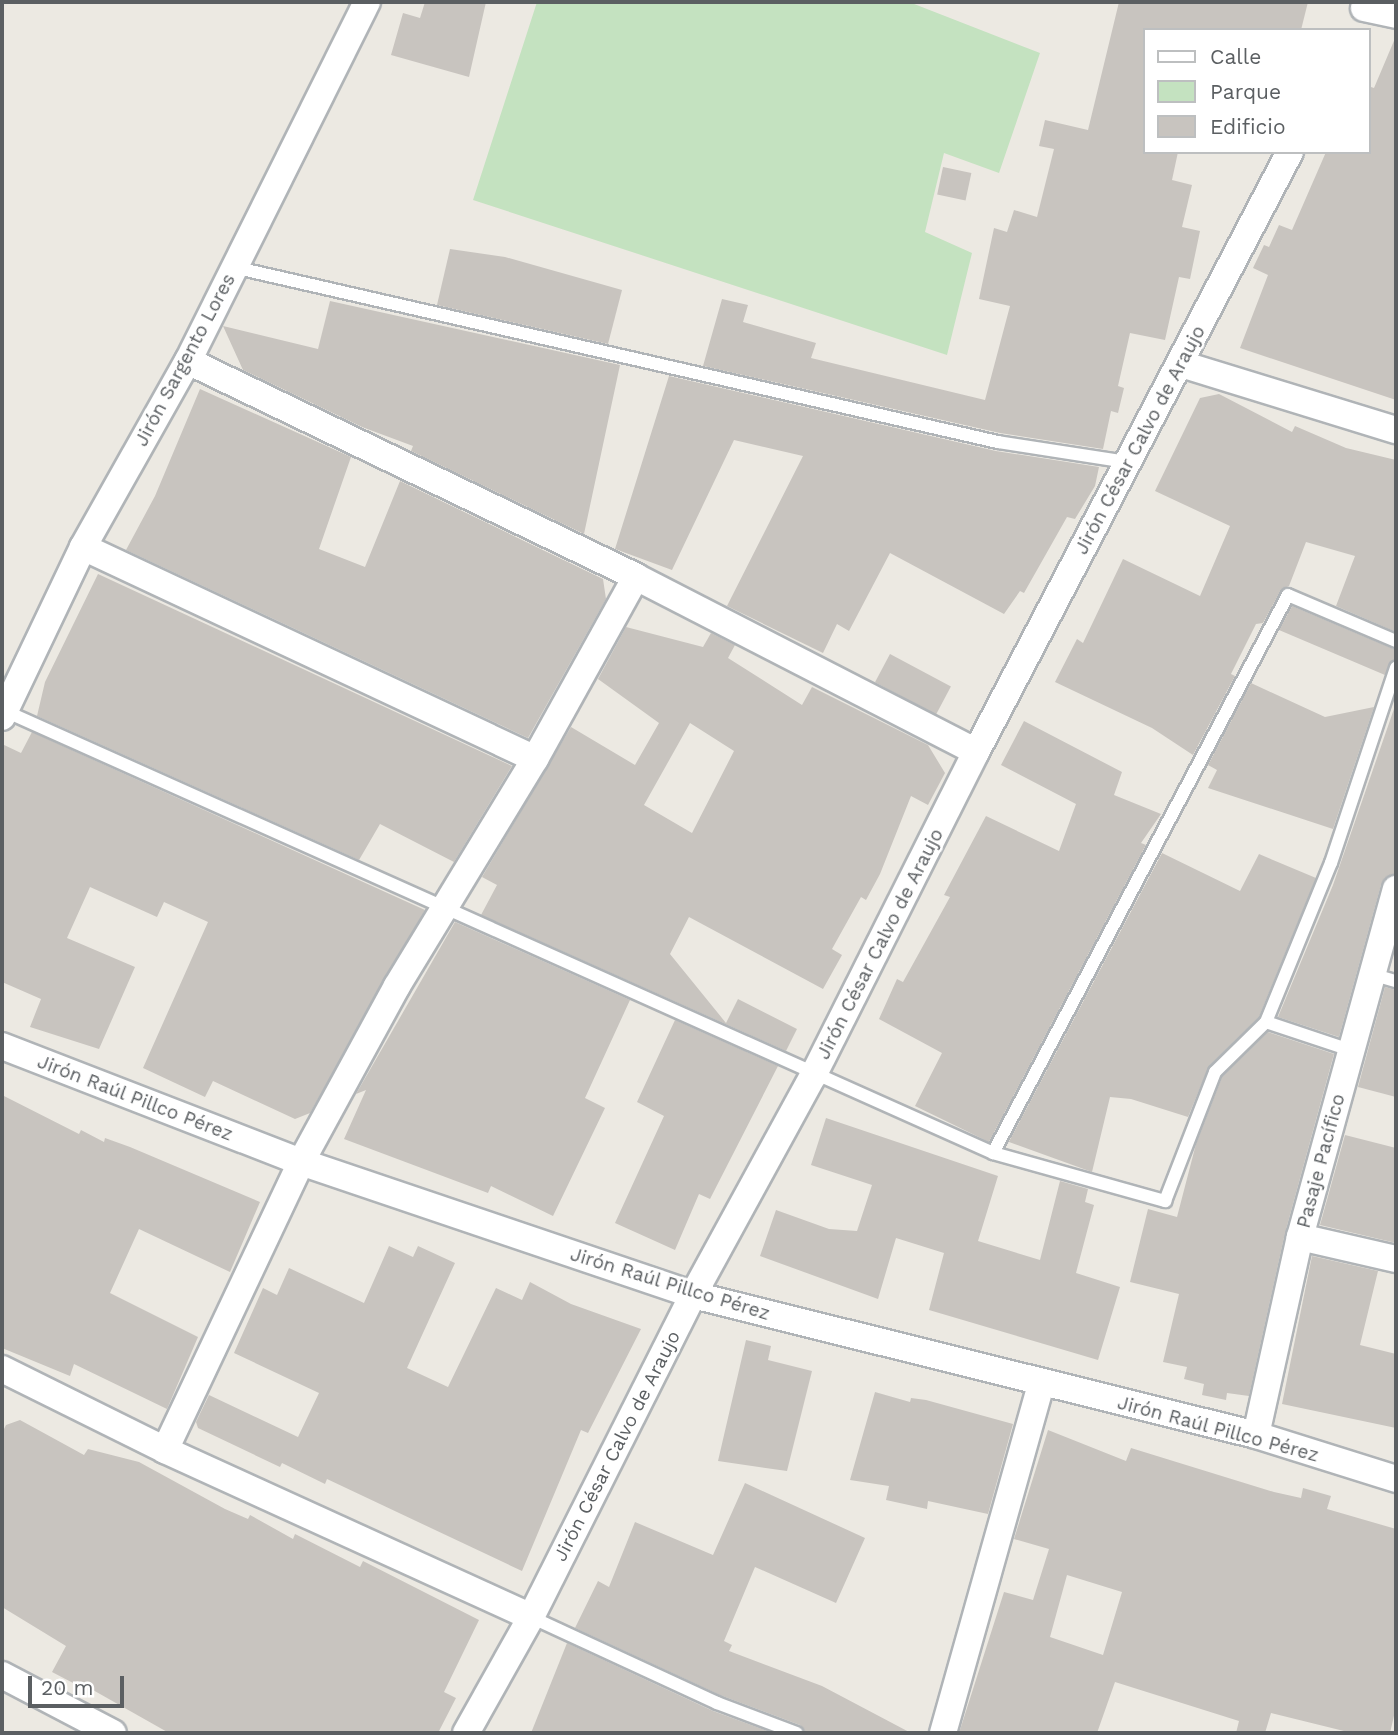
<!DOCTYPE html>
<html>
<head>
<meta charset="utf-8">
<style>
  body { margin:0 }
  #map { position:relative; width:1398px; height:1735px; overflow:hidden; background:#ece9e2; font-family:"Work Sans",sans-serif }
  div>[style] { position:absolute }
  .green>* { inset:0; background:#c4e2c0 }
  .building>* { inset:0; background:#c8c4bf; transform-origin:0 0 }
  .roads { filter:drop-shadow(2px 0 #b0b4b7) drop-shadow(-2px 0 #b0b4b7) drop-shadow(0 2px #b0b4b7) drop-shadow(0 -2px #b0b4b7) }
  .lane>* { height:12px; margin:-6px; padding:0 6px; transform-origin:6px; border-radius:6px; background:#fff }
  .street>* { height:26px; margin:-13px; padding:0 13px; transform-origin:13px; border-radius:13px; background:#fff }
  span { translate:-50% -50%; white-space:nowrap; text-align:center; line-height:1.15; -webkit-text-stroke:5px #fff; paint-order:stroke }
  .street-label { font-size:19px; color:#5b5f62 }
  .frame { position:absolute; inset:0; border:4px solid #5b5f62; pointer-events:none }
  .legend { position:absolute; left:1143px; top:28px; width:228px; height:126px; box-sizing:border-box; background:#fff; border:2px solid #bdbfc0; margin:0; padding:9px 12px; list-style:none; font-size:21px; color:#5b5f62 }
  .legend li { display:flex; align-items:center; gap:14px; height:35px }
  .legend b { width:35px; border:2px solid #bdbfc0 }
  .scale { position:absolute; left:28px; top:1676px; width:96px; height:32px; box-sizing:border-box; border:4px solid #5b5f62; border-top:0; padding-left:9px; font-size:21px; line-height:24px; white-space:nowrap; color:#5b5f62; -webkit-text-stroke:5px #fff; paint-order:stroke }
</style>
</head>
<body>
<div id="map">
  <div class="green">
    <i style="clip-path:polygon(537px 2px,909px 2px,1040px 53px,999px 173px,944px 153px,925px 232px,972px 253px,947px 355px,473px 200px)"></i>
  </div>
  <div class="building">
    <i style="clip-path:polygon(425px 2px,486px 2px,469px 77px,391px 55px,403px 13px,420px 18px)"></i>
    <i style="clip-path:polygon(1119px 2px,1308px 2px,1301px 30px,1144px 30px,1144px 152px,1178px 152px,1172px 180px,1192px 185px,1182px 227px,1200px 231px,1190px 279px,1179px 277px,1165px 340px,1130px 333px,1118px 386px,1124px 388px,1118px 413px,1111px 411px,1103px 449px,1000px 433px,703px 366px,722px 299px,748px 305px,743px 322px,816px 343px,811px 358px,985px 400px,1010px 306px,979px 299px,994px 228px,1007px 232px,1014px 210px,1037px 217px,1054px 149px,1039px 146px,1045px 120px,1088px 130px)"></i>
    <i style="clip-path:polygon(1396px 36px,1396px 400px,1240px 348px,1268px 275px,1253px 268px,1264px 245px,1269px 247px,1279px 225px,1292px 230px,1326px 152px,1368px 152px,1368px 86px,1374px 88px)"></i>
    <i style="left:943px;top:167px;width:29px;height:28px;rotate:12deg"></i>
    <i style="clip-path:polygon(450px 249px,505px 257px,622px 290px,608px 344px,437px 305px)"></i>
    <i style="clip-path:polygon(330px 301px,620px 365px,584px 534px,411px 451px,413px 446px,362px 427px,243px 370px,223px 326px,318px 349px)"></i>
    <i style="clip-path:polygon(669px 376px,996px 451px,1099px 467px,1095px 486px,1075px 519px,1067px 517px,1024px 593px,1020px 591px,1004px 614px,890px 553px,849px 631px,837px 624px,823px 653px,727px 606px,803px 456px,734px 440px,672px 570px,615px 549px)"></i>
    <i style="clip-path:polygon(200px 389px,351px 457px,319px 549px,365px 567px,400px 481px,603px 579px,606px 599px,528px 738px,126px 550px,155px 496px)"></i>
    <i style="clip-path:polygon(1219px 394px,1292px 432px,1295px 426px,1346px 448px,1396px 460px,1396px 632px,1336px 606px,1355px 556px,1306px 542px,1289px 586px,1281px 590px,1263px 623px,1256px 624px,1231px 674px,1235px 676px,1193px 755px,1152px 728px,1055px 682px,1077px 639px,1083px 643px,1123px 559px,1200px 596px,1230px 526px,1155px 491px,1200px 398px)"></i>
    <i style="clip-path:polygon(98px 574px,512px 766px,454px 862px,380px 824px,359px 860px,37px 716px,45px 682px)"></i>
    <i style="clip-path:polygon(1292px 606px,1396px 650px,1396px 659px,1390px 662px,1385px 675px,1279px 630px)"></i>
    <i style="clip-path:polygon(evenodd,626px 627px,703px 647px,711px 633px,735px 645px,728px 658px,802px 705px,812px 687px,928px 745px,945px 773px,928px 805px,911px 796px,880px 874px,866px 900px,861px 897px,832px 949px,842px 955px,823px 989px,689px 917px,670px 954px,726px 1023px,738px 999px,797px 1029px,786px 1051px,481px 915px,497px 885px,482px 877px,571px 727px,635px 765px,659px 723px,598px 679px,626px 627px,690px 723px,734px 751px,692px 833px,644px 805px,690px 723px)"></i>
    <i style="left:890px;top:654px;width:69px;height:32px;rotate:28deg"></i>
    <i style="clip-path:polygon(1251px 683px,1325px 717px,1374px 707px,1333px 829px,1208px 788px,1217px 770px,1208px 765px)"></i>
    <i style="clip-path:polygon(1396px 703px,1396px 874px,1381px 885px,1339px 1037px,1278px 1017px,1333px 885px)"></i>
    <i style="clip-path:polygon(1024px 721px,1122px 772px,1114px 795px,1161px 814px,1141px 843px,1146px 845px,989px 1142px,915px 1106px,942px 1053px,879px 1019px,897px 979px,903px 982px,950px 897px,944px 895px,986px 816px,1059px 851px,1076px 804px,1001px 765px)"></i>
    <i style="clip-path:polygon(32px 732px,425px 910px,310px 1113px,295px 1119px,213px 1081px,205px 1097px,143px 1068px,208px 922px,164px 902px,157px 917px,90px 887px,67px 938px,135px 967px,99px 1049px,30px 1027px,41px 999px,2px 982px,2px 744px,21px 753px)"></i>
    <i style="clip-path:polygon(1162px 853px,1240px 891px,1259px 854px,1316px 878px,1259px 1017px,1209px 1066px,1188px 1117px,1131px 1099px,1110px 1097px,1092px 1172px,1009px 1142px,1006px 1147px)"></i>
    <i style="clip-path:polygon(455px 922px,630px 1000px,585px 1098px,605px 1108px,553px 1216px,491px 1186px,488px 1193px,344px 1139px,366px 1090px,356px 1094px)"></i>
    <i style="clip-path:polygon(1385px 987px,1396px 990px,1396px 1097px,1358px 1087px)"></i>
    <i style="clip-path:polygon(675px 1020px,778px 1066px,710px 1199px,699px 1194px,675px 1250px,615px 1223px,664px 1116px,637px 1102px)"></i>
    <i style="clip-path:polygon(1268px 1032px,1334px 1054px,1285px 1233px,1249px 1396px,1227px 1393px,1226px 1400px,1202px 1395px,1204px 1384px,1184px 1379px,1187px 1367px,1163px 1362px,1179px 1294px,1130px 1282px,1148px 1209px,1177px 1217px,1196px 1144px,1222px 1077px)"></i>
    <i style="clip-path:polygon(2px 1095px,79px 1134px,81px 1130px,104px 1142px,105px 1138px,130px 1147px,260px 1202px,230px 1272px,139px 1229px,110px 1293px,198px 1337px,167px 1409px,74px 1364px,70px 1376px,2px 1348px)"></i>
    <i style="clip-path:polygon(826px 1118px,998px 1176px,978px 1241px,1040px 1260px,1060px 1181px,1088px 1189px,1085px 1202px,1094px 1205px,1076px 1273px,1120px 1287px,1098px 1360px,929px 1310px,944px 1253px,896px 1238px,878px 1299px,760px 1256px,776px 1210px,829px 1229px,857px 1231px,872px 1185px,811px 1165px)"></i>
    <i style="clip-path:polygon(1345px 1135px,1396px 1148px,1396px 1243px,1320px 1225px)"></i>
    <i style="clip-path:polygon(389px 1246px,413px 1257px,418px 1246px,455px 1263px,407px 1368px,448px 1387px,496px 1288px,522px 1300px,530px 1282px,571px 1304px,641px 1329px,588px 1433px,581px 1430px,522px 1571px,327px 1479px,325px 1484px,282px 1463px,280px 1467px,198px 1428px,196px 1422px,209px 1395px,298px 1437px,319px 1393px,234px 1353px,263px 1288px,277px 1295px,289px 1268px,364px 1303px)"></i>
    <i style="clip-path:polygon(1312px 1256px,1378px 1271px,1360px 1345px,1396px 1354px,1396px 1428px,1282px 1404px)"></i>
    <i style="clip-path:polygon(746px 1340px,771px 1346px,768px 1360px,812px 1371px,787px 1471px,718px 1461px)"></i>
    <i style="clip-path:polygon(875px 1392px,910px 1402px,911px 1398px,926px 1400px,1013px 1424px,988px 1514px,928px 1501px,927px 1509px,886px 1500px,889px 1486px,850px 1480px)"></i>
    <i style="clip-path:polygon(20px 1420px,84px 1455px,88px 1449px,139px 1462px,225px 1509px,248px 1519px,250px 1515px,293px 1539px,295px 1534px,360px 1567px,363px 1561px,479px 1620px,444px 1692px,456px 1698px,438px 1733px,169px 1733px,77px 1681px,75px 1684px,52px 1672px,66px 1646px,2px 1607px,2px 1433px,6px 1425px)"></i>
    <i style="clip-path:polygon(evenodd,1048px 1430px,1126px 1461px,1131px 1448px,1274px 1492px,1301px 1498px,1303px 1488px,1331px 1496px,1327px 1509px,1396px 1529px,1396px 1707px,1390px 1733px,1352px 1733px,1271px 1713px,1265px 1733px,1236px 1733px,1239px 1721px,1115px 1682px,1097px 1733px,959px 1733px,1004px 1592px,1033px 1600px,1049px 1549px,1014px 1539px,1048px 1430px,1067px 1575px,1122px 1592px,1103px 1655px,1050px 1637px,1067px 1575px)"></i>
    <i style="clip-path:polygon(745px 1483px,865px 1538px,836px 1603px,755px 1567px,724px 1641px,732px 1645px,729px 1651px,822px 1686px,911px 1733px,806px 1733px,800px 1725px,720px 1695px,575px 1628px,598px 1581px,609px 1587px,635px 1522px,713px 1555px)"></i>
    <i style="clip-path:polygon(567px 1643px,713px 1711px,773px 1733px,531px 1733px)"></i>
  </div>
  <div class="roads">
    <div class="lane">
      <i style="left:233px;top:267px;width:785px;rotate:12.89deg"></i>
      <i style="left:998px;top:442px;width:131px;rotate:8.8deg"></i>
      <i style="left:5px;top:711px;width:1082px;rotate:24.1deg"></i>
      <i style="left:993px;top:1153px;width:179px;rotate:15.6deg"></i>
      <i style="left:1165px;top:1201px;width:138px;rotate:-68.8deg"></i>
      <i style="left:1215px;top:1072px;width:71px;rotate:-44.4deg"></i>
      <i style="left:1266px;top:1022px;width:172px;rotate:-67.8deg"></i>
      <i style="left:1331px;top:863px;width:206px;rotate:-71.6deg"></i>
      <i style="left:1371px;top:974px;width:26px;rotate:16deg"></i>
      <i style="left:1266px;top:1022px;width:89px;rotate:18.4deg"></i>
      <i style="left:993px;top:1153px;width:631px;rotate:-62.14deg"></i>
      <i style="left:1288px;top:595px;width:117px;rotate:23.1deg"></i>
      <i style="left:531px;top:1617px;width:205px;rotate:24.8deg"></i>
      <i style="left:717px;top:1703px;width:85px;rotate:20.6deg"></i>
    </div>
    <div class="street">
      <i style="left:1364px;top:8px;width:33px;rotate:12deg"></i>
      <i style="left:188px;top:361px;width:497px;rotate:25.7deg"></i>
      <i style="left:636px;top:577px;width:382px;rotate:27.2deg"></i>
      <i style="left:1181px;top:364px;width:225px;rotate:17.1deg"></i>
      <i style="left:83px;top:547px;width:499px;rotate:25.1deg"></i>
      <i style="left:2px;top:717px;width:188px;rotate:-64.5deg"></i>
      <i style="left:83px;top:547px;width:214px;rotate:-60.6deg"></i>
      <i style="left:188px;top:361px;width:401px;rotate:-63.5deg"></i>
      <i style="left:2px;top:1046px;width:321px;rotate:21.2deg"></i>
      <i style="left:301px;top:1162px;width:414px;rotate:18.7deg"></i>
      <i style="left:693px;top:1295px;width:580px;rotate:13.96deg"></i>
      <i style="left:1256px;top:1435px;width:147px;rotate:17.4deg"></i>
      <i style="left:1300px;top:1237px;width:98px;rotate:12.9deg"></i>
      <i style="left:2px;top:1369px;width:182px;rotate:26.4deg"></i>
      <i style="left:165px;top:1450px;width:402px;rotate:24.5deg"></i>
      <i style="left:1256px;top:1435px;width:203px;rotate:-77.5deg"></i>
      <i style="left:1300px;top:1237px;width:361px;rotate:-74.6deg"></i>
      <i style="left:165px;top:1450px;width:318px;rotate:-64.7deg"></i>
      <i style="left:301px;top:1162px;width:200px;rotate:-61.4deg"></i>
      <i style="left:397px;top:986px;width:266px;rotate:-58.7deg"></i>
      <i style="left:535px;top:759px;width:208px;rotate:-61deg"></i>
      <i style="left:2px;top:1675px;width:125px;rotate:27.6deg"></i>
      <i style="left:466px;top:1733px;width:133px;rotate:-60.7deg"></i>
      <i style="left:531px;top:1617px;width:360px;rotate:-63.3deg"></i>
      <i style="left:693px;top:1295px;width:250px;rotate:-61.3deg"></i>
      <i style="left:813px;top:1076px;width:363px;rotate:-63.3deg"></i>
      <i style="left:976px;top:752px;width:677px;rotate:-62.38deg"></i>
      <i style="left:943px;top:1733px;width:362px;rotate:-74.3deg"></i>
    </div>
  </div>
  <div class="street-label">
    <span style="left:185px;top:360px;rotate:-62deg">Jirón Sargento Lores</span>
    <span style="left:1140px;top:440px;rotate:-62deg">Jirón César Calvo de Araujo</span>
    <span style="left:880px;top:944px;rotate:-63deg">Jirón César Calvo de Araujo</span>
    <span style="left:135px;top:1098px;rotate:21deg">Jirón Raúl Pillco Pérez</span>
    <span style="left:1321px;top:1161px;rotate:-75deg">Pasaje Pacífico</span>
    <span style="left:670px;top:1284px;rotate:17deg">Jirón Raúl Pillco Pérez</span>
    <span style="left:1218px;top:1429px;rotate:15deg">Jirón Raúl Pillco Pérez</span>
    <span style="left:617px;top:1446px;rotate:-63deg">Jirón César Calvo de Araujo</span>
  </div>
  <div class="frame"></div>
  <ul class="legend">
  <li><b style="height:9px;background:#fff"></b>Calle</li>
  <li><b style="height:19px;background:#c4e2c0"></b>Parque</li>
  <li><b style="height:19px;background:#c8c4bf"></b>Edificio</li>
  </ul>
  <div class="scale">20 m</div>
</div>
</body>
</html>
